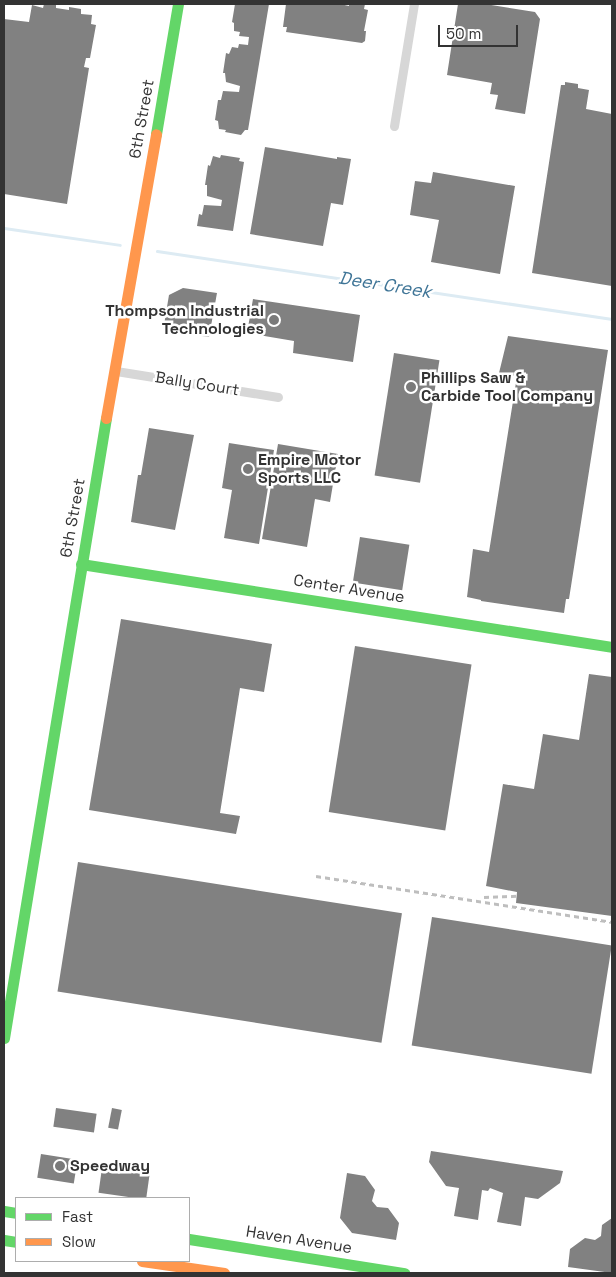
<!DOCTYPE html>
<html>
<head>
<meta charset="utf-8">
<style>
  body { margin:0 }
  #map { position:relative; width:616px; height:1277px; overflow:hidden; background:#fff; font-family:"Space Grotesk",sans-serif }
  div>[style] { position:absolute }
  .stream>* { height:3px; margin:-1.5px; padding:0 1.5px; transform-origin:1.5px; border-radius:1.5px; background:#ddebf3 }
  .building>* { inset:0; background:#818181; transform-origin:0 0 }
  .street>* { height:9px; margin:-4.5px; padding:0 4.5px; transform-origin:4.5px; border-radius:4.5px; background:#d7d7d7 }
  .fast>* { height:11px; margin:-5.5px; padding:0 5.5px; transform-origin:5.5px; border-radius:5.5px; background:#63d668 }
  .slow>* { height:11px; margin:-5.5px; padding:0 5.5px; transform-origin:5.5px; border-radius:5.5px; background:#ff974d }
  .rail>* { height:3px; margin-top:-1.5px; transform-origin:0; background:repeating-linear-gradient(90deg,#bebebe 0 5px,transparent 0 9px) }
  .dots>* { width:14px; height:14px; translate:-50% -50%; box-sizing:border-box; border:2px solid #fff; border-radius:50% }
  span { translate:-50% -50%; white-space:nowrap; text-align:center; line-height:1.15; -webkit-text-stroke:5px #fff; paint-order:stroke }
  .street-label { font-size:16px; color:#333 }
  .poi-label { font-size:16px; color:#333; font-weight:700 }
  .right { translate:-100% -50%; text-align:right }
  .left { translate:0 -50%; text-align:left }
  .water-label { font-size:18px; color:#3f7597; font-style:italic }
  .frame { position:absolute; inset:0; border:5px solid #333; pointer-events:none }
  .legend { position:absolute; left:15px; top:1197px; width:175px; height:65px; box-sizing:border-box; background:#fff; border:1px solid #adadad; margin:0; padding:6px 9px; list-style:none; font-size:15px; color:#333 }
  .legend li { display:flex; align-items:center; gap:10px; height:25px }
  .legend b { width:25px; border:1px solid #adadad }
  .scale { position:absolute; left:438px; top:25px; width:80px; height:22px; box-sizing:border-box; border:2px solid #333; border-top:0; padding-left:6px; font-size:15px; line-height:18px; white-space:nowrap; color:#333; -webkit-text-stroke:4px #fff; paint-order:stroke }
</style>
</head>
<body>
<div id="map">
  <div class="stream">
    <i style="left:4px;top:228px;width:117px;rotate:8.3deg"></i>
    <i style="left:157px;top:251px;width:460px;rotate:8.5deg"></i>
  </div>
  <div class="building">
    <i style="clip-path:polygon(44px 4px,56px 5px,56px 8px,69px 10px,69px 7px,81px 9px,81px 14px,92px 15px,91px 24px,96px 25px,90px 58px,86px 58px,84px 67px,89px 68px,67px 204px,4px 194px,4px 19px,29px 22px,32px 5px,43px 8px)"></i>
    <i style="clip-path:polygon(235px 4px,269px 4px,248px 130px,245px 130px,241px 135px,225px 132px,226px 130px,219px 129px,218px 121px,215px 120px,218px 100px,221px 100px,223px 91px,239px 92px,240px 86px,226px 82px,225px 73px,223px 73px,226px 53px,229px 54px,232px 47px,238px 48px,239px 44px,248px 45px,249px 37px,239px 36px,240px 32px,234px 31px,234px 23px,232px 22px)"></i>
    <i style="clip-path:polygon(286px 4px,340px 4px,349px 6px,349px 4px,365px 4px,364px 9px,368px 10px,364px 31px,366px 31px,365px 41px,362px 43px,286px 32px,287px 27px,283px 27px)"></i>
    <i style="clip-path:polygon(458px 4px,485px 4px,535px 12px,540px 19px,525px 114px,495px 109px,498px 95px,490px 94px,492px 83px,447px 75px)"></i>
    <i style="clip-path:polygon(565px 82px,578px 84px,578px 88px,589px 90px,586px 109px,612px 114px,612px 286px,532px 273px,561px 85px,565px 85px)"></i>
    <i style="clip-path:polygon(265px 147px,337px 159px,337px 157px,351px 159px,343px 205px,331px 203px,323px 246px,250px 234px)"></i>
    <i style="clip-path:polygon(221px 155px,240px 158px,239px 161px,244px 162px,233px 231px,197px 226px,199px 214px,202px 215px,204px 205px,221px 206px,222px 200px,207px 196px,207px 185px,205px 185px,208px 165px,210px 166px,213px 156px,220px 158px)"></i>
    <i style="clip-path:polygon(433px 172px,515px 186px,500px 274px,431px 262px,439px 220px,410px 215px,415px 181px,431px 183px)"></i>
    <i style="clip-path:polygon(183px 288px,217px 293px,209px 337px,163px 331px,169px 295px)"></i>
    <i style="clip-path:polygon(253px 299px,360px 315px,353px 362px,293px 353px,294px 341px,247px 333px)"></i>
    <i style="clip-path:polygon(508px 336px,608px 350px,569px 599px,566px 599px,564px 613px,481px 601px,481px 600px,467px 597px,473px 549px,489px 552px,517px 376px,499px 373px)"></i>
    <i style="left:394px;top:353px;width:46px;height:124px;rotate:9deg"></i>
    <i style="clip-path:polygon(149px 428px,194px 435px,175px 530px,131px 522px,138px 475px,141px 475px)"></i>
    <i style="clip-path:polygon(229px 443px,274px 450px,259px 544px,224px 538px,232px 490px,222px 488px)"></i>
    <i style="clip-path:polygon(278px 444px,338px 454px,330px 502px,315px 499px,307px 547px,262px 539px)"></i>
    <i style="left:360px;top:537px;width:50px;height:46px;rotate:9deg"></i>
    <i style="clip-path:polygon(121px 619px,272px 644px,264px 692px,240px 688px,220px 813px,240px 816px,236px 834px,89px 810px)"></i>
    <i style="left:355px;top:646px;width:118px;height:168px;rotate:9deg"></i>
    <i style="clip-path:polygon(589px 674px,612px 677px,612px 916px,516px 903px,517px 892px,486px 886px,503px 784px,534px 789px,543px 734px,579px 740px)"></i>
    <i style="left:78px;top:862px;width:328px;height:131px;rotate:9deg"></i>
    <i style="left:432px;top:917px;width:182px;height:130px;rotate:9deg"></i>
    <i style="left:56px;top:1108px;width:41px;height:19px;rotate:8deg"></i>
    <i style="left:112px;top:1108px;width:10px;height:20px;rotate:11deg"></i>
    <i style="clip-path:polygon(431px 1151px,563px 1171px,560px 1183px,538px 1199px,525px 1197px,521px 1226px,497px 1222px,503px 1193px,490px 1188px,488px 1191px,482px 1190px,478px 1220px,454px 1216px,459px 1188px,446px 1186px,429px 1162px)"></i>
    <i style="left:41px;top:1154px;width:37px;height:24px;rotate:9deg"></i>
    <i style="left:102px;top:1168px;width:48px;height:25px;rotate:8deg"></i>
    <i style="clip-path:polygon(347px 1173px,365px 1176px,375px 1190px,372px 1201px,377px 1207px,388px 1208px,399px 1223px,396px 1240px,352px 1233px,340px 1218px)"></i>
    <i style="clip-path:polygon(612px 1218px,612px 1273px,568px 1267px,570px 1249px,585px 1238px,595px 1240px,601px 1236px,602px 1225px)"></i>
  </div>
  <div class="street">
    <i style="left:394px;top:126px;width:124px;rotate:-80.7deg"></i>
    <i style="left:116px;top:371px;width:164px;rotate:9.1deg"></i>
  </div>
  <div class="fast">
    <i style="left:156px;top:134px;width:132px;rotate:-80.4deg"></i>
    <i style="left:81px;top:564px;width:537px;rotate:8.88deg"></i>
    <i style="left:4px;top:1038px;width:628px;rotate:-80.66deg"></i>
    <i style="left:4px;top:1211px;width:12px;rotate:9deg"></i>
    <i style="left:189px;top:1239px;width:218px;rotate:9deg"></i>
    <i style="left:4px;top:1240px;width:12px;rotate:9deg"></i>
  </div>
  <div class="slow">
    <i style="left:106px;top:418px;width:288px;rotate:-80deg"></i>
    <i style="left:142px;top:1261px;width:83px;rotate:8.3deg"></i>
  </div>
  <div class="rail">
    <i style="left:316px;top:876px;width:300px;rotate:8.8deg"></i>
    <i style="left:484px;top:897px;width:33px;rotate:-2deg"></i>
  </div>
  <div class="dots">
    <i style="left:274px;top:320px;background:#7a7a7a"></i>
    <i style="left:411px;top:387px;background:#7a7a7a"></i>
    <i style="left:248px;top:469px;background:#7a7a7a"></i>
    <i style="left:60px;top:1166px;background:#7a7a7a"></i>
  </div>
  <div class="street-label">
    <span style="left:142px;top:119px;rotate:-80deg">6th Street</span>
    <span style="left:197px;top:384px;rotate:9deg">Bally Court</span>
    <span style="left:73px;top:518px;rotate:-80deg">6th Street</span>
    <span style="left:349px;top:589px;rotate:9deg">Center Avenue</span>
    <span style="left:299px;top:1240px;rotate:9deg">Haven Avenue</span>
  </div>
  <div class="poi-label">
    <span class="right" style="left:264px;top:320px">Thompson Industrial<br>Technologies</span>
    <span class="left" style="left:421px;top:387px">Phillips Saw &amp;<br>Carbide Tool Company</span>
    <span class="left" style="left:258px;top:469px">Empire Motor<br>Sports LLC</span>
    <span class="left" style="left:70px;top:1166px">Speedway</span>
  </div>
  <div class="water-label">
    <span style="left:385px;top:285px;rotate:9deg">Deer Creek</span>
  </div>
  <div class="frame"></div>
  <ul class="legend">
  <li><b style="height:6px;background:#63d668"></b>Fast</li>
  <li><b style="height:6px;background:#ff974d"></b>Slow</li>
  </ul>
  <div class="scale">50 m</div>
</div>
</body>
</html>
